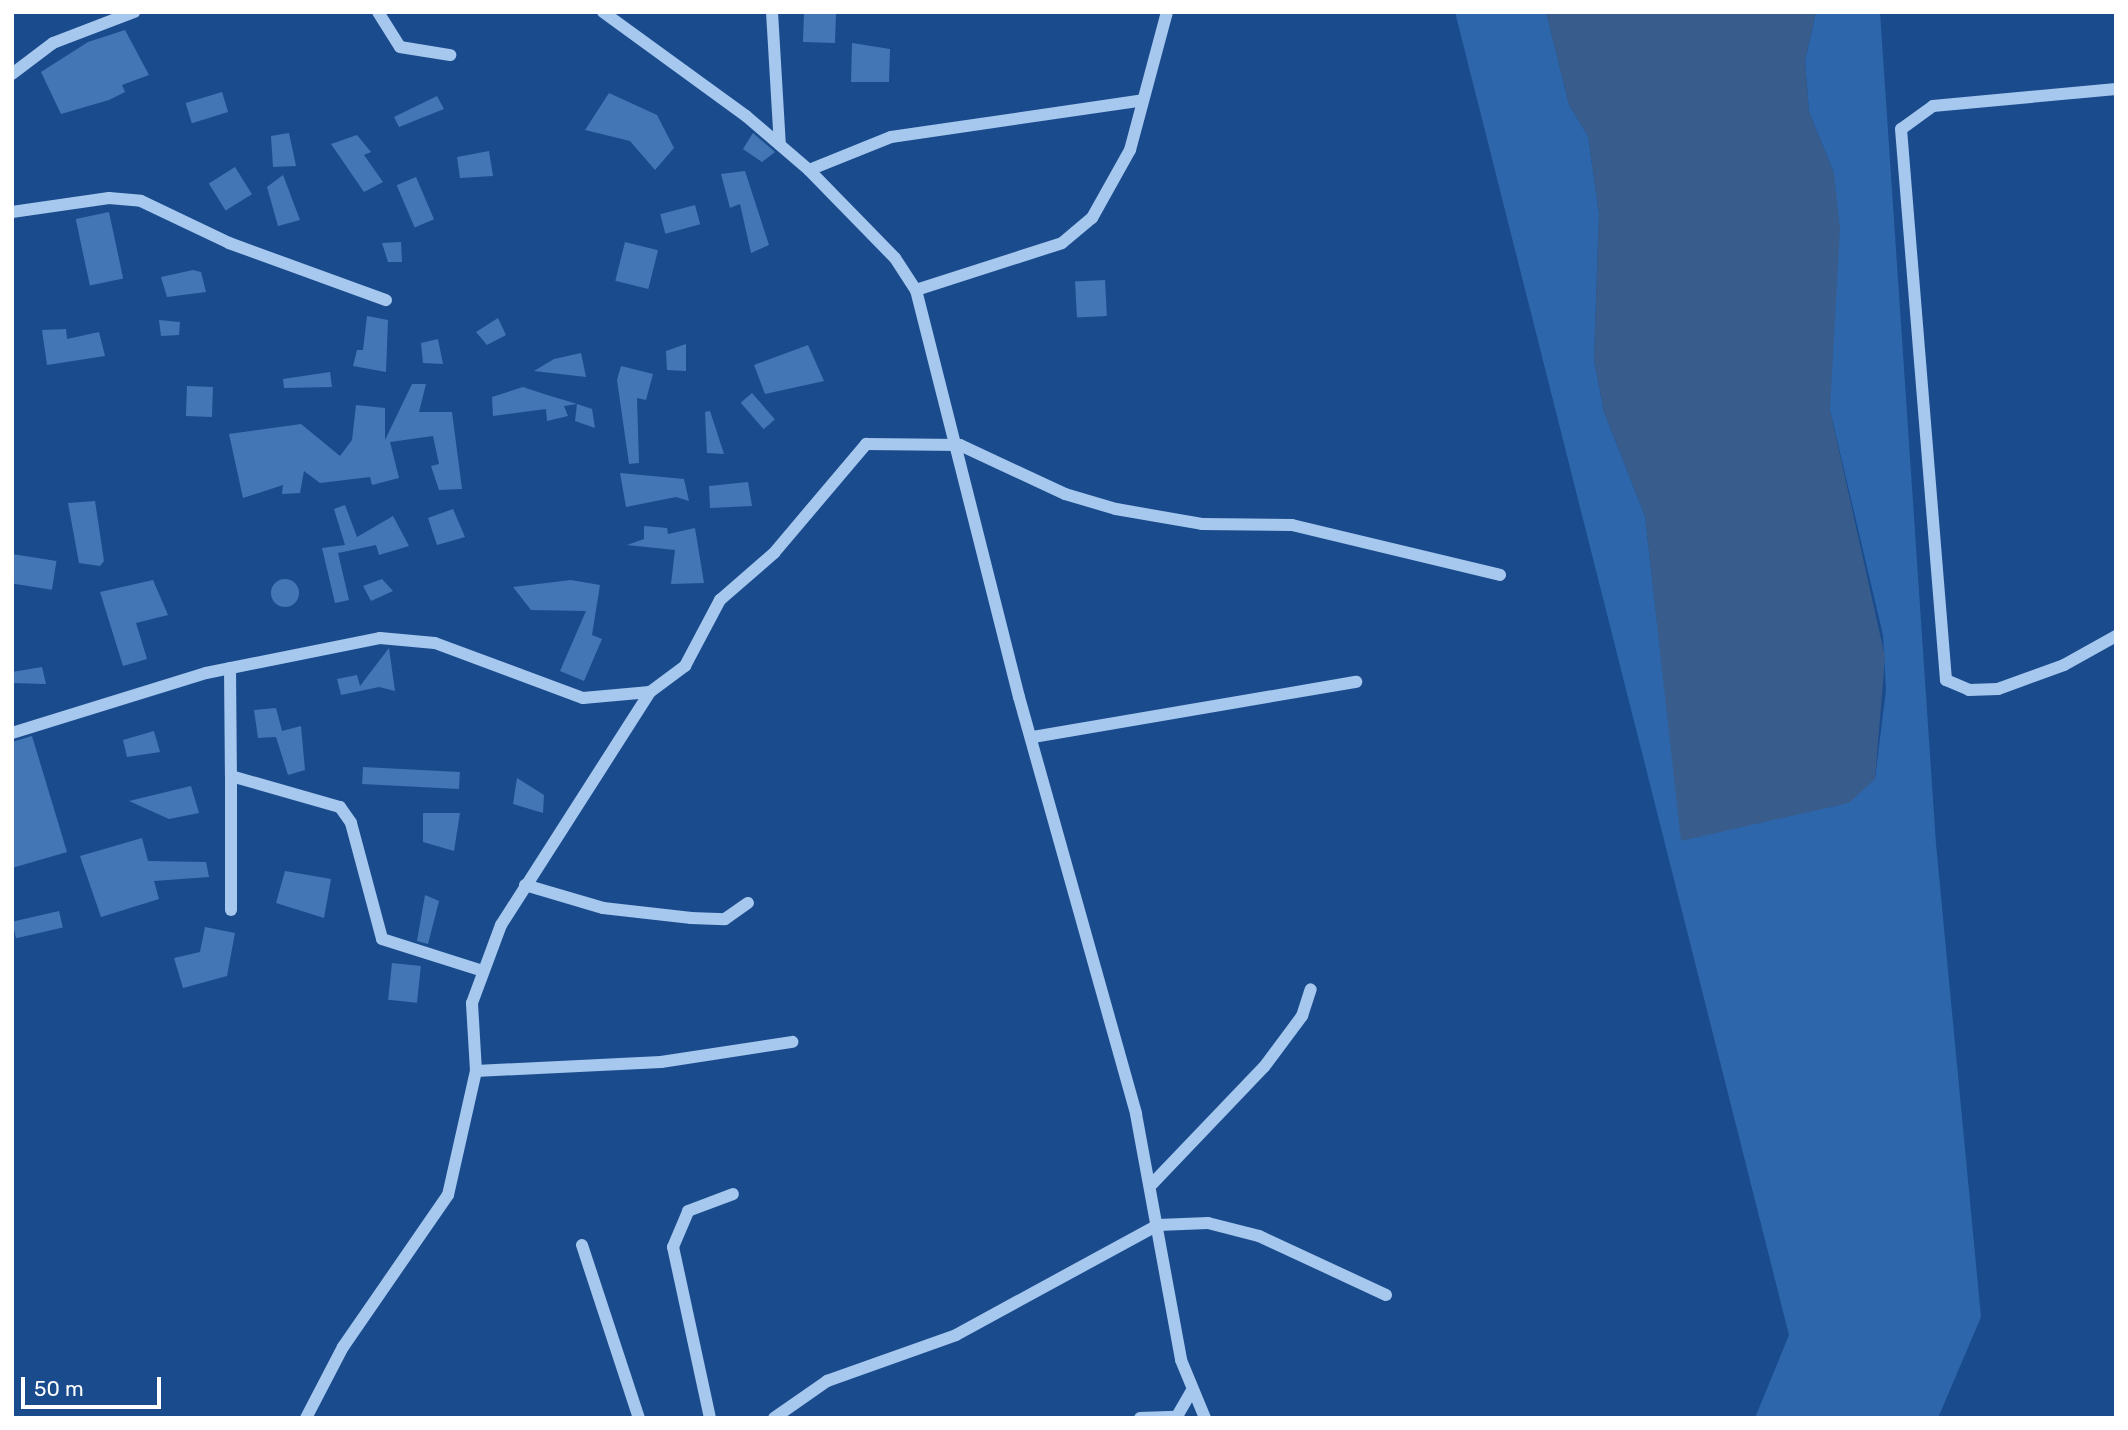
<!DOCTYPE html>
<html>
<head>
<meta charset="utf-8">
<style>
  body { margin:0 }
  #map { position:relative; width:2128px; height:1430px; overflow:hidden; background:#1a4c8d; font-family:Rubik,sans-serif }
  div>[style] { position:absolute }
  .green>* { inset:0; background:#2d66ab }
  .water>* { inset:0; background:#385d8c }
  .building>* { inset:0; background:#4376b5; transform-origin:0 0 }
  .round { border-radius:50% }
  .minor>* { height:12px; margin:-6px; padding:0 6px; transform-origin:6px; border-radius:6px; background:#a6c7ee }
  span { translate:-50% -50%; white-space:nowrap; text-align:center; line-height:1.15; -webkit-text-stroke:5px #1a4c8d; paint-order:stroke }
  .frame { position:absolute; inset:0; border:14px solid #fff; pointer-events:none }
  .scale { position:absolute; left:21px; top:1377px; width:140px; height:32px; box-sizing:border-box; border:4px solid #fff; border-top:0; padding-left:9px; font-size:21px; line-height:24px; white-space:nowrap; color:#fff; -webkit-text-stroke:5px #1a4c8d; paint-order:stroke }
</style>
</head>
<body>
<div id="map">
  <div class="green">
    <i style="clip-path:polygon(1455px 12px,1546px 12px,1569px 105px,1588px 136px,1599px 214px,1594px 360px,1604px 412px,1645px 516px,1682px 840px,1875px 779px,1886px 690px,1883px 635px,1830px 410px,1834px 173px,1809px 112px,1805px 61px,1816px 12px,1880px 12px,1936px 844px,1981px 1317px,1938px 1418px,1755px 1418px,1789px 1335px)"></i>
  </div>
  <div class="water">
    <i style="clip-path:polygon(1546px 12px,1816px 12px,1805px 61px,1809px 112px,1834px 173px,1840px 229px,1830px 410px,1885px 657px,1875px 779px,1849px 803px,1681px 841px,1645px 516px,1604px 412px,1594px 360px,1599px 214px,1588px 136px,1569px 105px)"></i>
  </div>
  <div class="building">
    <i style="left:804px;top:13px;width:32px;height:29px;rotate:2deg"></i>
    <i style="clip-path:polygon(125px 30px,149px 75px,122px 85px,125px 92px,109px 100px,61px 114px,41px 72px,88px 42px)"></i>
    <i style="clip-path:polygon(852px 43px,890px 49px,889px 82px,851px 82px)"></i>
    <i style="left:222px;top:92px;width:21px;height:38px;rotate:73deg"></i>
    <i style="clip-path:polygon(609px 93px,657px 115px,674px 148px,655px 170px,630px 141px,585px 130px)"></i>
    <i style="clip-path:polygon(437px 96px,444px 109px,399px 127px,394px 117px)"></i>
    <i style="clip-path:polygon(289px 133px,296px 166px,273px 167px,271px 136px)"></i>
    <i style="clip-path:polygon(753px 133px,775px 152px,762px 162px,743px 149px)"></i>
    <i style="clip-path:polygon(357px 135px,371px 152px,364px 155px,383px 182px,364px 192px,331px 144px)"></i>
    <i style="clip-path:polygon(489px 151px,493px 176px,460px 178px,457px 157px)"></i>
    <i style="left:235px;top:167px;width:32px;height:31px;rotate:58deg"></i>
    <i style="clip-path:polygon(745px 171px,769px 245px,751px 253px,740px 204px,730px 208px,721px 174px)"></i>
    <i style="clip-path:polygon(283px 175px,300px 220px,278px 226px,267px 187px)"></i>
    <i style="left:416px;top:177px;width:46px;height:21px;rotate:67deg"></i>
    <i style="left:695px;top:205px;width:20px;height:36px;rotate:75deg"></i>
    <i style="left:109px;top:212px;width:68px;height:34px;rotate:78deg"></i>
    <i style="clip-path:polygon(401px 242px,402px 262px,388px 262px,382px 243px)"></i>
    <i style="left:625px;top:242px;width:34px;height:40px;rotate:14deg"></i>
    <i style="clip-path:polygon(193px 270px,201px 272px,206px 292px,167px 297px,161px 277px)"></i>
    <i style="left:1105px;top:280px;width:36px;height:30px;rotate:87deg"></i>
    <i style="clip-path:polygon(367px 316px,388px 320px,386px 372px,353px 366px,357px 350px,363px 350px)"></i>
    <i style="clip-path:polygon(498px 318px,506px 335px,487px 345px,476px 332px)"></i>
    <i style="clip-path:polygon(159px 320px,180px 322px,179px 335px,161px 336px)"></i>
    <i style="clip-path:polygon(66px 329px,67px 339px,99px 332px,105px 356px,47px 365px,42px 330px)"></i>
    <i style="clip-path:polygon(438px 339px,443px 364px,423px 363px,421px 343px)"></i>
    <i style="clip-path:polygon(686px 344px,686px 371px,667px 370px,666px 351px)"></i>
    <i style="clip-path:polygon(808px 345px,824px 381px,765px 394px,754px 365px)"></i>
    <i style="clip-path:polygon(581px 353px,586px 377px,534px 371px,554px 359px)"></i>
    <i style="clip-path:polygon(621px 366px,653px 374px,646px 400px,637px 398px,639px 463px,629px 464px,617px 380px)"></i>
    <i style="clip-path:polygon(330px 372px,332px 387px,284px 388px,283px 379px)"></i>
    <i style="clip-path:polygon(412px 384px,426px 384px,419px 412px,452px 412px,462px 489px,439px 490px,431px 466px,439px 464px,433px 436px,390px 442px,399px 478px,372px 485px,370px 477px,320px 483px,304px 471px,300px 493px,282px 494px,283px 485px,243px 498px,229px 434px,301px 424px,340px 456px,352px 440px,356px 405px,385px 408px,385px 440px)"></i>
    <i style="left:187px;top:386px;width:26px;height:30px;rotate:2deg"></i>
    <i style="clip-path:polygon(523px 387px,544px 394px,577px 404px,564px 406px,568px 416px,547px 421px,546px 409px,493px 416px,492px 397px)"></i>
    <i style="left:752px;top:393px;width:35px;height:15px;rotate:49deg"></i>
    <i style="clip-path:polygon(577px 404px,592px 409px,595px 428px,575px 421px)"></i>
    <i style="clip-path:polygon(710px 411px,724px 454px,707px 453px,705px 412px)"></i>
    <i style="clip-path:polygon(620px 473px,684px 479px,689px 501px,676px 497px,626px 507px)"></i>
    <i style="clip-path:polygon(748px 482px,752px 506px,710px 508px,709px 486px)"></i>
    <i style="clip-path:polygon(95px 501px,104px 561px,100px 566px,79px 563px,68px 503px)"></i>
    <i style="clip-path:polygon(345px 505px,357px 537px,393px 516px,409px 546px,379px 555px,376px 545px,338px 553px,349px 600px,335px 603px,322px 548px,345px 545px,334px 509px)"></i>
    <i style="clip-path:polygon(453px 509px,465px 537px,437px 545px,428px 518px)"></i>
    <i style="clip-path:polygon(644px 526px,667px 528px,668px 534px,695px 528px,704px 583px,671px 584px,675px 550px,627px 545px,644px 539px)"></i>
    <i style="left:12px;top:554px;width:45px;height:29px;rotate:9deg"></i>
    <i class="round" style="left:271px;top:579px;width:28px;height:28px"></i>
    <i style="clip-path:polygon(382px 579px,393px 591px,371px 601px,363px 586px)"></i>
    <i style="clip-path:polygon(153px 580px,168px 615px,136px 623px,147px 659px,123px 666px,100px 592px)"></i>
    <i style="clip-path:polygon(571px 580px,600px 585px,592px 635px,602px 639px,584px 681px,560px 671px,586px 611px,531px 610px,513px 587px)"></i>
    <i style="clip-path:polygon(389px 648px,395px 691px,379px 687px,341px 695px,337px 679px,357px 675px,360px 686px)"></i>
    <i style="clip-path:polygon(42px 667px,46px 684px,12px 683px,12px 672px)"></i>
    <i style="clip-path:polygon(276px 708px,282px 731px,301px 726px,305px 770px,288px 775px,276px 737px,258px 738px,254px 710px)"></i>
    <i style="clip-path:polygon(154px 731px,160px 752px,127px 757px,123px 740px)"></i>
    <i style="clip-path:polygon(32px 736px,67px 852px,12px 868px,12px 742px)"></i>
    <i style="left:363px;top:767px;width:97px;height:17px;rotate:3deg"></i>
    <i style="clip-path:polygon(517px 778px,544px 795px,543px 813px,513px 804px)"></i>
    <i style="clip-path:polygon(191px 786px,199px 813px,169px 819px,129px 801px)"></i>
    <i style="clip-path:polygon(423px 813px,460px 813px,454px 851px,423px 842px)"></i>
    <i style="clip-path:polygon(142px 838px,148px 861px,206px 862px,209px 877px,154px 881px,159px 899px,101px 917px,80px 856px)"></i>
    <i style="clip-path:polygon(285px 871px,331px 879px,324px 918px,276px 903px)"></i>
    <i style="clip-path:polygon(425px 895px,439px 901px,428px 944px,417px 941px)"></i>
    <i style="left:59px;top:911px;width:17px;height:48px;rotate:77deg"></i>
    <i style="clip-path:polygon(205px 927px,235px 933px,227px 976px,183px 988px,174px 958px,200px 952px)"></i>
    <i style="left:392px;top:963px;width:29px;height:37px;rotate:6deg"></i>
  </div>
  <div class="minor">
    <i style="left:378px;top:12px;width:41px;rotate:57.8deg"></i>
    <i style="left:400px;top:47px;width:51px;rotate:9.1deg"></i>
    <i style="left:603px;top:12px;width:177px;rotate:36deg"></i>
    <i style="left:746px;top:116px;width:83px;rotate:40.6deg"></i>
    <i style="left:809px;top:170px;width:123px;rotate:45.7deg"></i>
    <i style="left:895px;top:258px;width:38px;rotate:57deg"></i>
    <i style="left:916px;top:290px;width:420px;rotate:75.8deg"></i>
    <i style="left:1019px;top:697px;width:433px;rotate:74.3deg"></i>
    <i style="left:1136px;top:1114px;width:250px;rotate:79.6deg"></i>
    <i style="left:1181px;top:1360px;width:63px;rotate:67.5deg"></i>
    <i style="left:772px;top:12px;width:133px;rotate:86.6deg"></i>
    <i style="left:12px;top:74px;width:51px;rotate:-37.1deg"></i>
    <i style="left:53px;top:43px;width:87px;rotate:-20.9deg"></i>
    <i style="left:2116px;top:89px;width:184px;rotate:174.7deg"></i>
    <i style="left:1933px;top:106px;width:39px;rotate:144deg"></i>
    <i style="left:1901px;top:129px;width:553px;rotate:85.33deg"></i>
    <i style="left:1946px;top:680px;width:25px;rotate:23deg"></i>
    <i style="left:1969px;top:690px;width:29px;rotate:-2deg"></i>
    <i style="left:1998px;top:689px;width:70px;rotate:-20deg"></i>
    <i style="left:2064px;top:665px;width:60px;rotate:-29.1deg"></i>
    <i style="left:809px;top:170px;width:88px;rotate:-21.9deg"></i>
    <i style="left:891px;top:137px;width:251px;rotate:-8.3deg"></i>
    <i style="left:12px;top:212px;width:98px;rotate:-8.2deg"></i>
    <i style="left:109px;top:198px;width:32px;rotate:5deg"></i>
    <i style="left:141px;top:201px;width:98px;rotate:25.5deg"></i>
    <i style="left:229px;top:243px;width:167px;rotate:20deg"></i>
    <i style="left:916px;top:290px;width:153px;rotate:-17.8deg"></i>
    <i style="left:1062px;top:243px;width:39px;rotate:-40deg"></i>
    <i style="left:1092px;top:218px;width:78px;rotate:-60.8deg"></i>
    <i style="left:1130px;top:150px;width:143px;rotate:-75deg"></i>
    <i style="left:960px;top:445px;width:116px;rotate:25deg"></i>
    <i style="left:1065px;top:494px;width:53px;rotate:16.4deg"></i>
    <i style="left:1116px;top:509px;width:87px;rotate:9.9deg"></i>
    <i style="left:1202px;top:524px;width:90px;rotate:0.6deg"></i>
    <i style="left:1292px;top:525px;width:214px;rotate:13.5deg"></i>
    <i style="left:230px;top:668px;width:108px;rotate:89.5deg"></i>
    <i style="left:231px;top:776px;width:113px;rotate:15.9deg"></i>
    <i style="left:340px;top:807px;width:19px;rotate:55deg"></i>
    <i style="left:351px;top:823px;width:120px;rotate:75deg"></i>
    <i style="left:382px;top:939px;width:103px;rotate:17.6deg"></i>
    <i style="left:12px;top:733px;width:203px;rotate:-17.2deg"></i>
    <i style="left:206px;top:673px;width:177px;rotate:-11.4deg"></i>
    <i style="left:380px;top:638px;width:55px;rotate:5.2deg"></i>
    <i style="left:435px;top:643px;width:158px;rotate:20.4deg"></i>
    <i style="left:583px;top:698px;width:67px;rotate:-5.1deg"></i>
    <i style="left:650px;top:692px;width:44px;rotate:-36.6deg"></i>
    <i style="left:685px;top:666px;width:75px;rotate:-62.1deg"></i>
    <i style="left:720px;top:600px;width:72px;rotate:-41deg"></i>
    <i style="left:774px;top:553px;width:143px;rotate:-49.8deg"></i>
    <i style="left:866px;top:444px;width:94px;rotate:0.6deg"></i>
    <i style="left:1033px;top:737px;width:328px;rotate:-9.7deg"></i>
    <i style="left:231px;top:776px;width:134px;rotate:90deg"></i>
    <i style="left:525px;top:885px;width:81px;rotate:16.4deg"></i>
    <i style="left:603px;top:908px;width:89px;rotate:6.5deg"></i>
    <i style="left:691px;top:918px;width:34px;rotate:2deg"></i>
    <i style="left:725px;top:919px;width:28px;rotate:-35deg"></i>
    <i style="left:476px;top:1071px;width:185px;rotate:-2.8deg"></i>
    <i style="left:661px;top:1062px;width:133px;rotate:-8.7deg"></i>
    <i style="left:1152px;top:1184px;width:162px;rotate:-46.3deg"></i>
    <i style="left:1264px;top:1067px;width:64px;rotate:-53.3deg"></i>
    <i style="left:1302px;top:1016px;width:28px;rotate:-72deg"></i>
    <i style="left:582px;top:1245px;width:182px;rotate:71.8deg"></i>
    <i style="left:306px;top:1418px;width:80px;rotate:-62.5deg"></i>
    <i style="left:343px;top:1347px;width:185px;rotate:-55.4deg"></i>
    <i style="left:448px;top:1195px;width:127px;rotate:-77.3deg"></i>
    <i style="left:476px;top:1071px;width:68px;rotate:-93.4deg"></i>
    <i style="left:472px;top:1003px;width:83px;rotate:-69.6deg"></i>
    <i style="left:501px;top:925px;width:277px;rotate:-57.4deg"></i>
    <i style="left:710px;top:1418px;width:175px;rotate:-102.2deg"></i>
    <i style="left:673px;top:1247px;width:39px;rotate:-67deg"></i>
    <i style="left:688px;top:1211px;width:48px;rotate:-20.7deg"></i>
    <i style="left:774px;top:1418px;width:65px;rotate:-34.9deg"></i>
    <i style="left:827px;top:1381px;width:137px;rotate:-19.6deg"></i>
    <i style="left:956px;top:1335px;width:230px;rotate:-28.6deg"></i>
    <i style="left:1158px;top:1225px;width:50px;rotate:-2.3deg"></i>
    <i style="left:1208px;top:1223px;width:53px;rotate:14.3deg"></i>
    <i style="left:1259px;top:1236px;width:140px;rotate:24.9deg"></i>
    <i style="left:1140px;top:1418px;width:36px;rotate:-2deg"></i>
    <i style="left:1176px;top:1418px;width:30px;rotate:-60deg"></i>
  </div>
  <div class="frame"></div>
  <div class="scale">50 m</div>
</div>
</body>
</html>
